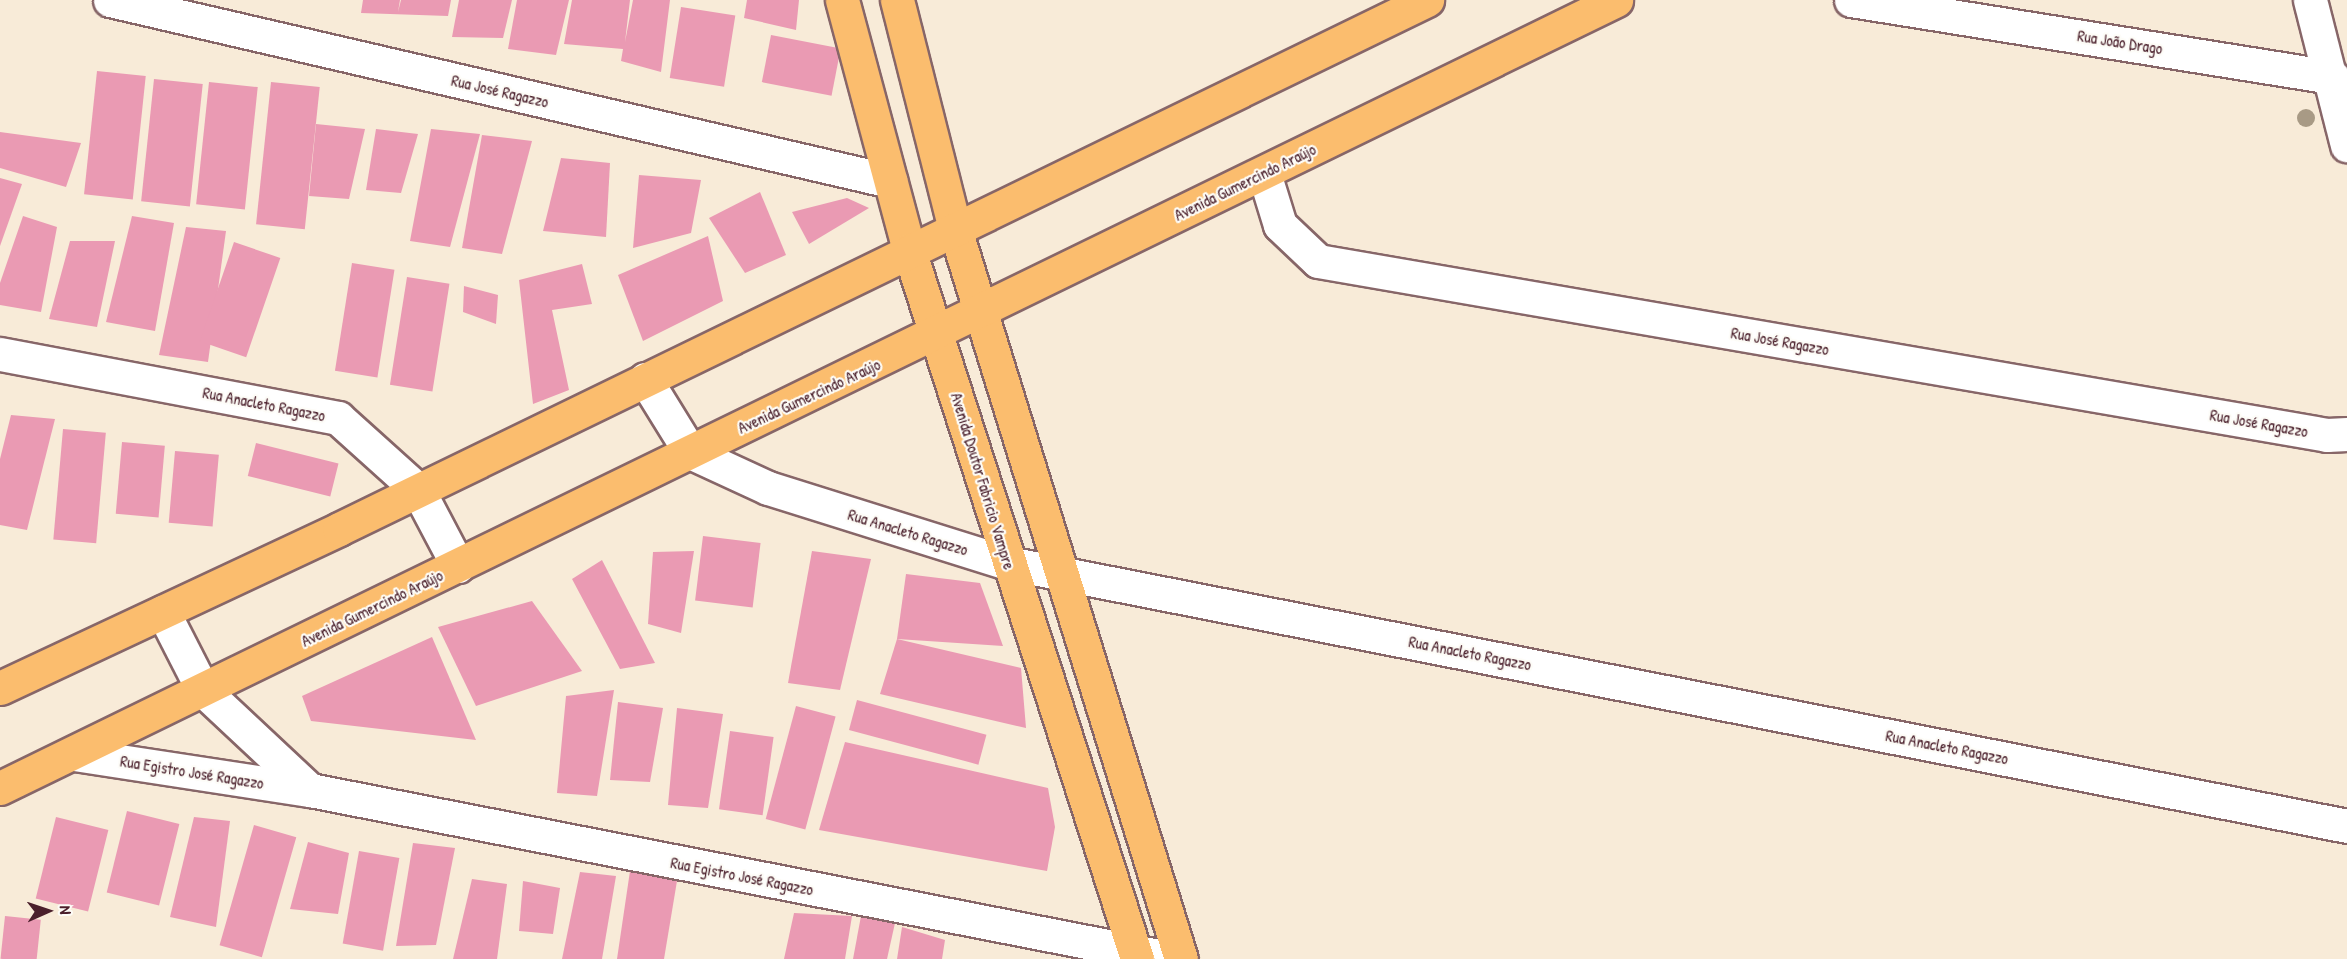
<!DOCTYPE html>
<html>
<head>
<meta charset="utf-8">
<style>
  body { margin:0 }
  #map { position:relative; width:2347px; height:959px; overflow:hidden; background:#f8ebd8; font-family:"Patrick Hand",sans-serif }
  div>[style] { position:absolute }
  .building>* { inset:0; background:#ea9ab3; transform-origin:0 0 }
  .roads { filter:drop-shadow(2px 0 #876668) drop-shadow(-2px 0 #876668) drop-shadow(0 2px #876668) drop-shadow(0 -2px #876668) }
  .minor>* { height:33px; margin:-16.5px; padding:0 16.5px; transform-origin:16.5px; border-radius:16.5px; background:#fff }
  .major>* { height:33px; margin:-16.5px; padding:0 16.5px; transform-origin:16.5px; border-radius:16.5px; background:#fbbd6e }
  .highway>* { height:33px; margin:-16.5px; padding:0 16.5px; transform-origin:16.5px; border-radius:16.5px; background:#fbbd6e }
  .trees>* { width:18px; height:18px; margin:-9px; border-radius:50%; background:#a89a85 }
  span { translate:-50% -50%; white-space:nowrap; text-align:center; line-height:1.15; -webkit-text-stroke:4.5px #fdfcf7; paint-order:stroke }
  .street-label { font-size:16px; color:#4a1f2b }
  .north { position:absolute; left:18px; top:881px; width:60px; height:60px; -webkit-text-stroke:4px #fdfcf7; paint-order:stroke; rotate:87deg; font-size:16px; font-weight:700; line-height:24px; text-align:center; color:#4a1f2b }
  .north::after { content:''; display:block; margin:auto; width:21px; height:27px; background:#4a1f2b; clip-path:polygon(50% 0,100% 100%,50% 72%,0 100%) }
</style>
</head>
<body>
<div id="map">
  <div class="building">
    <i style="clip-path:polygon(363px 0,400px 0,398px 12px,401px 0,451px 0,448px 16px,361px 13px)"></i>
    <i style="clip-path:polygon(459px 0,512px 0,503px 38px,452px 37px)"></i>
    <i style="clip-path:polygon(517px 0,569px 0,556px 55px,508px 49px)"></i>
    <i style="clip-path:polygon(572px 0,630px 0,625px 42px,633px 0,670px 0,661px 72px,621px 61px,623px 49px,564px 44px)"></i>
    <i style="clip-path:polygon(747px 0,799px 0,796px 30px,744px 18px)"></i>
    <i style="left:681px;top:7px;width:55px;height:72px;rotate:9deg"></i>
    <i style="left:771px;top:35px;width:71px;height:48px;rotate:11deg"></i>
    <i style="left:97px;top:71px;width:49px;height:124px;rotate:6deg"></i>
    <i style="left:154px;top:79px;width:49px;height:123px;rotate:6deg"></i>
    <i style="left:209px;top:82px;width:49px;height:123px;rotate:6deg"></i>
    <i style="left:271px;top:82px;width:49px;height:143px;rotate:6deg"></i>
    <i style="clip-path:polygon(316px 124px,365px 129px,349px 199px,309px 196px)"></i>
    <i style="clip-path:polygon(376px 129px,418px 134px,401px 193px,366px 190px)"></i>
    <i style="clip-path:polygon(431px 129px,480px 134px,450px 247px,410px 241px)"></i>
    <i style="clip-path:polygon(0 132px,81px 143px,66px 187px,0 168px)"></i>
    <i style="clip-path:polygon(482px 135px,532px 141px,502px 254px,462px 248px)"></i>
    <i style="clip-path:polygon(561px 158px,610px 163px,606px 237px,543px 231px)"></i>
    <i style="clip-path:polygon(639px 175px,701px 180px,691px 233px,633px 248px)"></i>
    <i style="clip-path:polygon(0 178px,22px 184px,0 246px)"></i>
    <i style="clip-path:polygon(760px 192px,786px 255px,745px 273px,709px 218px)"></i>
    <i style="clip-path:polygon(847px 198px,869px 208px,809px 244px,792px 212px)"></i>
    <i style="clip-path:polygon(23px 216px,57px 227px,41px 312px,0 305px,0 283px)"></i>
    <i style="clip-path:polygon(132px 216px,174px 223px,155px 331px,106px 322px)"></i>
    <i style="clip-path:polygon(186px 227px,226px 231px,208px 362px,159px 355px)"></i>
    <i style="clip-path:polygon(708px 236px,723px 301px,643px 341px,618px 275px)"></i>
    <i style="clip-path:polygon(70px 241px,115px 241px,97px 327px,49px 319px)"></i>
    <i style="left:234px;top:242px;width:49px;height:105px;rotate:19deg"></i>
    <i style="left:352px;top:263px;width:43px;height:109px;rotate:9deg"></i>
    <i style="clip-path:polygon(582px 264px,592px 304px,552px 310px,569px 390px,533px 404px,519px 280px)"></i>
    <i style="left:407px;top:277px;width:43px;height:109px;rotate:9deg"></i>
    <i style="clip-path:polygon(464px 286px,498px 295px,496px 324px,463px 312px)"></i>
    <i style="clip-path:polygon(11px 415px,55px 419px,27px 530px,0 525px,0 459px)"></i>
    <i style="left:63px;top:429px;width:43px;height:111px;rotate:5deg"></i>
    <i style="left:122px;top:442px;width:43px;height:72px;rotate:5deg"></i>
    <i style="left:256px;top:443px;width:85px;height:34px;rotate:14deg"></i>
    <i style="left:175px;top:451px;width:44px;height:72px;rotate:5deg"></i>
    <i style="left:703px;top:536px;width:58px;height:65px;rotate:7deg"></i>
    <i style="clip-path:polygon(694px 551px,681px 633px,648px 624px,653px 552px)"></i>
    <i style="clip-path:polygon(812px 551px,871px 559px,840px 690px,788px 683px)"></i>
    <i style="clip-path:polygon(602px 560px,655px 663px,620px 669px,572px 579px)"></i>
    <i style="clip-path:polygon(906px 574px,980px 583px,1003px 646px,897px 639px)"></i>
    <i style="clip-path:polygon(532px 601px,582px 671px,476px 706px,438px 627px)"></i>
    <i style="clip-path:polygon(432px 637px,476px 740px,311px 721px,302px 696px)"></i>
    <i style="clip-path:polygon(897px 639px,1021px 668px,1026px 728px,880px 694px)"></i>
    <i style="clip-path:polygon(614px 690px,597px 796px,557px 793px,566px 696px)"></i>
    <i style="left:857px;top:700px;width:134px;height:31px;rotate:15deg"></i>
    <i style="clip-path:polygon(618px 702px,663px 708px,650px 782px,610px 780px)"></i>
    <i style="left:796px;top:706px;width:41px;height:117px;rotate:15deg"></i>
    <i style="clip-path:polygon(677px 708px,723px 714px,708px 808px,668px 805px)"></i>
    <i style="left:730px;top:731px;width:44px;height:79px;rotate:8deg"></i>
    <i style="clip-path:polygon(845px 742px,1048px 788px,1055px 827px,1047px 871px,819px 830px)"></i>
    <i style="left:127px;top:811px;width:54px;height:84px;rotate:14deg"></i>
    <i style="left:56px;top:817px;width:54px;height:84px;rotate:14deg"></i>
    <i style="clip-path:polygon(194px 817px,230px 821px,216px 927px,170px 917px)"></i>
    <i style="left:254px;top:825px;width:44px;height:125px;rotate:16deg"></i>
    <i style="clip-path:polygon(308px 842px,349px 853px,338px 914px,290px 909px)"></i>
    <i style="clip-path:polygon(413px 843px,455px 848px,436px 945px,396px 946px)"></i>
    <i style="left:359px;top:851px;width:41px;height:94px;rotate:10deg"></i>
    <i style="clip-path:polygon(630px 871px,678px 875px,664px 959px,617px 959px)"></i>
    <i style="clip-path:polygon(580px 872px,616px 876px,602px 959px,562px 959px)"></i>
    <i style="clip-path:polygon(472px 879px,507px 884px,497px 959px,453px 959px)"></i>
    <i style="clip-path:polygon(523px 881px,560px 888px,553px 934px,519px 931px)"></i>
    <i style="clip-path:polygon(794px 913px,852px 916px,845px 959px,784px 959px)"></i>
    <i style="left:5px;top:916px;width:36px;height:43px;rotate:6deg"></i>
    <i style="clip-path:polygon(861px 916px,895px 923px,887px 959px,853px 959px)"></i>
    <i style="clip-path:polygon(902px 927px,945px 940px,942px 959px,897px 959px)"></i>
  </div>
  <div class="roads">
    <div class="minor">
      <i style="left:110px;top:0;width:801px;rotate:13.06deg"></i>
      <i style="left:1851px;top:0;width:488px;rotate:9.1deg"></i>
      <i style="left:2310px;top:0;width:150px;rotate:75.7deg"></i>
      <i style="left:1264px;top:173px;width:54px;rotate:72.9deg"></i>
      <i style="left:1280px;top:225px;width:52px;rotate:43.5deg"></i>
      <i style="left:1318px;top:261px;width:1024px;rotate:9.78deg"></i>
      <i style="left:2327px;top:435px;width:20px;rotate:-3deg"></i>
      <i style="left:0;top:354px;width:344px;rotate:10.7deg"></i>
      <i style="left:338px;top:418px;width:108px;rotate:42deg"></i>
      <i style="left:418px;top:490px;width:86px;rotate:62.2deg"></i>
      <i style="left:645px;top:379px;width:86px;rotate:58.3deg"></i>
      <i style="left:690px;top:452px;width:86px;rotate:24.8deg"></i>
      <i style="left:768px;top:488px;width:251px;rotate:17.4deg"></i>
      <i style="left:1008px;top:563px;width:1365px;rotate:11.11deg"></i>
      <i style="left:163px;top:612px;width:88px;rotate:62.9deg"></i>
      <i style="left:203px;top:690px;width:146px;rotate:43.1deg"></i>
      <i style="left:74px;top:754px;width:239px;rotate:8.7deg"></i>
      <i style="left:310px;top:790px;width:880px;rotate:11.07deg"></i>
    </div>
    <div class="major">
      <i style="left:842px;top:0;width:259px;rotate:75deg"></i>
      <i style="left:909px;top:250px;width:745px;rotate:72.17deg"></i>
      <i style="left:897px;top:0;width:236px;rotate:75.8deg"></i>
      <i style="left:955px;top:229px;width:764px;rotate:72.8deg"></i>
    </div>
    <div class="highway">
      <i style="left:0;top:688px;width:374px;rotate:-25.1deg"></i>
      <i style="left:339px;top:529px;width:1210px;rotate:-25.93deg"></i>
      <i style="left:0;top:788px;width:1798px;rotate:-25.99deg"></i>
    </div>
  </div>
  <div class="trees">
    <i style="left:2306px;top:118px"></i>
  </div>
  <div class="street-label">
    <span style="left:2120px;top:42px;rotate:9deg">Rua João Drago</span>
    <span style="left:500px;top:91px;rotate:13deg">Rua José Ragazzo</span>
    <span style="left:1245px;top:182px;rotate:-26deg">Avenida Gumercindo Araújo</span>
    <span style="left:1780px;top:341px;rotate:10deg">Rua José Ragazzo</span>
    <span style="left:809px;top:396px;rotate:-25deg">Avenida Gumercindo Araújo</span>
    <span style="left:264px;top:404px;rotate:11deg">Rua Anacleto Ragazzo</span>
    <span style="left:2259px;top:423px;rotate:10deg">Rua José Ragazzo</span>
    <span style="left:983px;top:481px;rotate:73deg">Avenida Doutor Fabricio Vampre</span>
    <span style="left:908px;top:532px;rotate:17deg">Rua Anacleto Ragazzo</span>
    <span style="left:372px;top:608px;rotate:-26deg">Avenida Gumercindo Araújo</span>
    <span style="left:1470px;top:653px;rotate:11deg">Rua Anacleto Ragazzo</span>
    <span style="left:1947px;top:747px;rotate:11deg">Rua Anacleto Ragazzo</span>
    <span style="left:192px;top:772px;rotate:9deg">Rua Egistro José Ragazzo</span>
    <span style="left:742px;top:876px;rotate:11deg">Rua Egistro José Ragazzo</span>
  </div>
  <div class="north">N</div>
</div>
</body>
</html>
